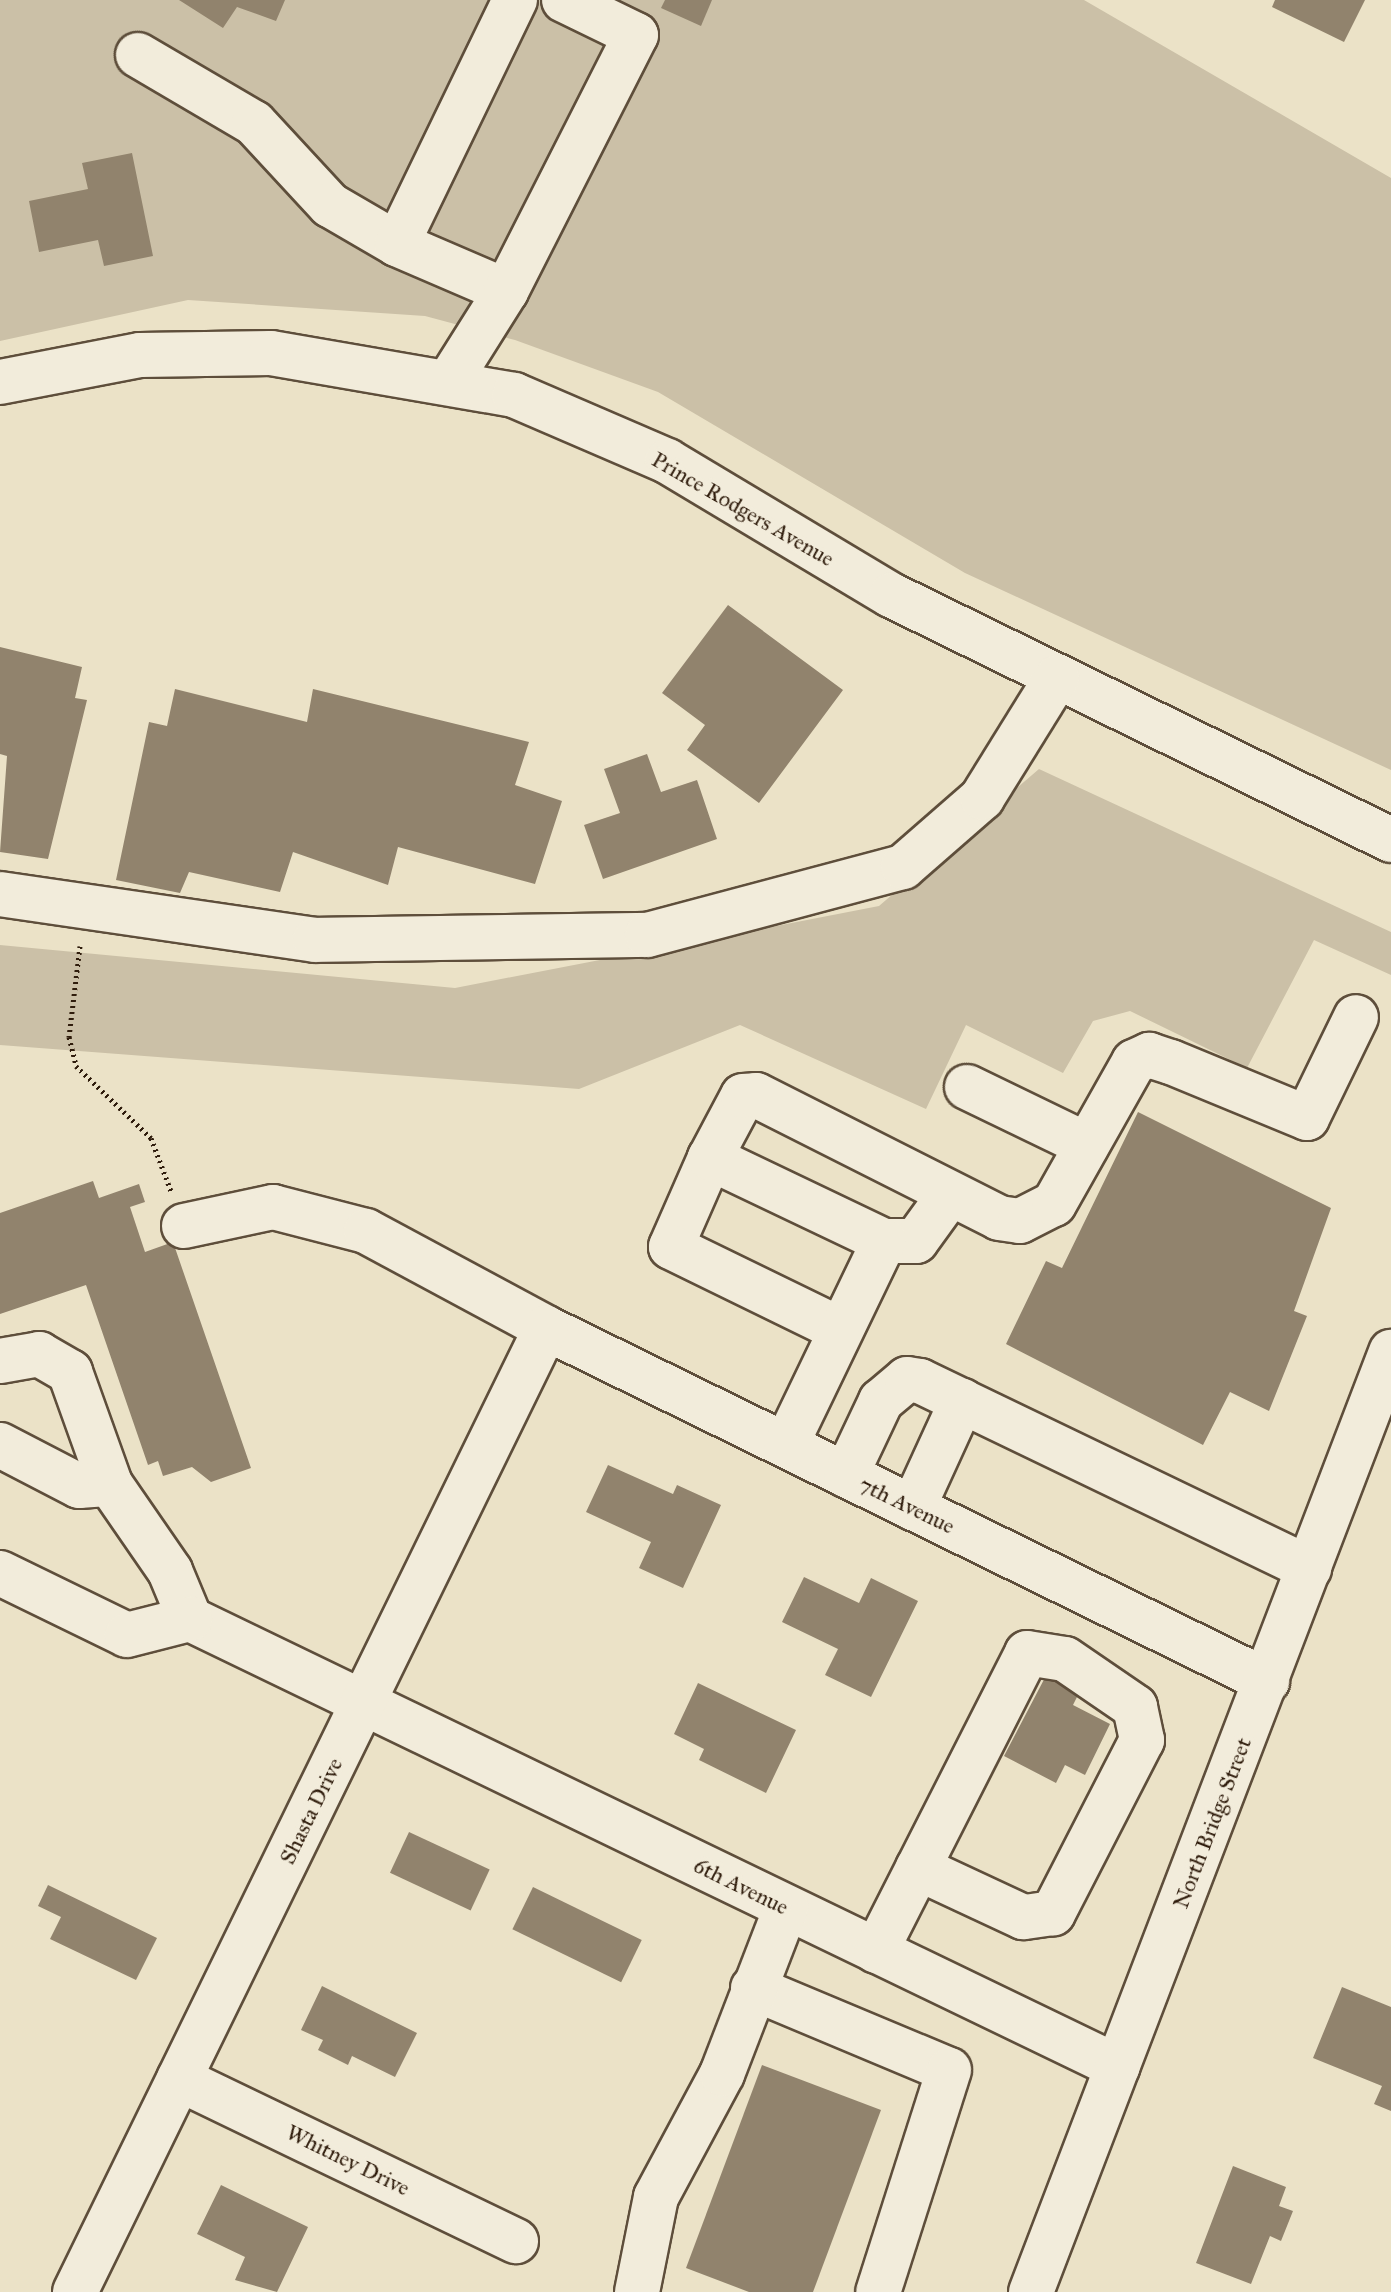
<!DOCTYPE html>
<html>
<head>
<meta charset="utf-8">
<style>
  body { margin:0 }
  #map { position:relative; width:1391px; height:2292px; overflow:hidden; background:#ebe2c7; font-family:"IM FELL Great Primer",serif }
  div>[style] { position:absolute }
  .green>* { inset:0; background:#cbc0a7 }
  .building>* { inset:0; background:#91836d; transform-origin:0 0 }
  .path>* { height:5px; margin-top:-2.5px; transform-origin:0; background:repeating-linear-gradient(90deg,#2f1c0c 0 2px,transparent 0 6px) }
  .roads { filter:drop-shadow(2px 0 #5e4e3b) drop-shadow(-2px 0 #5e4e3b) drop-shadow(0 2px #5e4e3b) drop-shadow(0 -2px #5e4e3b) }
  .minor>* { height:44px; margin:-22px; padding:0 22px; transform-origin:22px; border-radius:22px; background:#f2ecdb }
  span { translate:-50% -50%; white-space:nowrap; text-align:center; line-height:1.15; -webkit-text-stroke:8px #f2ecdb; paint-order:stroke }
  .street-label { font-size:22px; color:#2f1c0c }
</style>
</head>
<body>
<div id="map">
  <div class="green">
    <i style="clip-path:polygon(0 0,1084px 0,1391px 178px,1391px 770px,965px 573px,658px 392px,515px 340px,425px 316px,188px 300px,0 341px)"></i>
    <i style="clip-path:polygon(1039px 769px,1391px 932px,1391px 975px,1314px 940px,1247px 1068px,1130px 1011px,1093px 1021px,1063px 1073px,966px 1025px,926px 1109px,740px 1025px,579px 1089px,0 1045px,0 945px,455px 988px,879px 906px)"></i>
  </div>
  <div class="building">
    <i style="clip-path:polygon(179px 0,285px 0,276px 21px,237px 7px,223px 28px)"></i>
    <i style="clip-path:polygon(665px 0,712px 0,701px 26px,661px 8px)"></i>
    <i style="clip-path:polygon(1275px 0,1365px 0,1344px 42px,1272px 7px)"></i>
    <i style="clip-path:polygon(132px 153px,153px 256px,104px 266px,98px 240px,39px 252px,29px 201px,88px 189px,82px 163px)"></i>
    <i style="clip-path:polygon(728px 605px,843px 690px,759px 803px,687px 750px,705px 725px,662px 693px)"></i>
    <i style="clip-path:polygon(0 647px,82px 667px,75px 698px,87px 700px,48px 859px,0 852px,7px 756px,0 754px)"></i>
    <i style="clip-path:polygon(175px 689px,307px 722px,313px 689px,529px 742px,515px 785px,562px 801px,535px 884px,398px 847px,388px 885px,293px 852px,280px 892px,189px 872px,180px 893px,116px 880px,149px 722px,167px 726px)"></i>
    <i style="clip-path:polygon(647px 754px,661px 792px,697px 780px,717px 839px,603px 879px,584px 825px,620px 813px,604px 769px)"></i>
    <i style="clip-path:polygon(1138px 1112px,1331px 1208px,1294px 1311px,1307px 1316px,1269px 1411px,1230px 1392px,1203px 1445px,1006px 1344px,1046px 1261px,1062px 1268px)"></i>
    <i style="clip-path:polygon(93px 1181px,99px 1198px,139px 1184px,145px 1202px,130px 1207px,145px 1252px,173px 1242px,251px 1468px,211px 1482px,192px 1467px,163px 1476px,158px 1461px,148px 1465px,86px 1285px,0 1314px,0 1213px)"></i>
    <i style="clip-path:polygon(608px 1465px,673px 1494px,677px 1485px,721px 1505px,683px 1588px,639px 1568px,651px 1542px,586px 1512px)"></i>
    <i style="clip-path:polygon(804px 1577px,859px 1603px,871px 1578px,918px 1601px,871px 1697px,825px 1675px,838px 1649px,782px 1622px)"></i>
    <i style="clip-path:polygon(1050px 1668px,1083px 1685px,1073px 1705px,1110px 1724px,1085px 1775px,1065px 1765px,1056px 1783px,1004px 1756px)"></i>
    <i style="clip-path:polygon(698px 1683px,796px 1730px,766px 1793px,699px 1760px,704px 1749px,674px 1734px)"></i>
    <i style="left:409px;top:1832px;width:89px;height:45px;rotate:25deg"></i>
    <i style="clip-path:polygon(48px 1885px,157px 1938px,136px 1980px,50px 1939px,61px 1917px,38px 1906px)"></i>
    <i style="left:533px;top:1887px;width:121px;height:47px;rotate:26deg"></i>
    <i style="clip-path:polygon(322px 1986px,417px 2033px,395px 2077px,352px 2056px,348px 2065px,318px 2050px,323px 2040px,301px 2030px)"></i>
    <i style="clip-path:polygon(1342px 1987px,1391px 2007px,1391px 2111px,1374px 2104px,1382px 2086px,1313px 2058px)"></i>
    <i style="clip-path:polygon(762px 2065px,881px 2110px,813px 2292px,749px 2292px,686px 2268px)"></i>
    <i style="clip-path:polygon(1233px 2166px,1286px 2187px,1279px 2206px,1293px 2211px,1281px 2241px,1270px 2236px,1251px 2284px,1196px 2263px)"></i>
    <i style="clip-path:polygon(221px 2185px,308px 2227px,277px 2292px,235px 2280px,245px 2257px,197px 2234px)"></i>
  </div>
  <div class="path">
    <i style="left:80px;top:946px;width:92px;rotate:96.9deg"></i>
    <i style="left:69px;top:1037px;width:30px;rotate:76deg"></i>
    <i style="left:76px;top:1066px;width:104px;rotate:43.8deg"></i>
    <i style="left:151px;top:1138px;width:57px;rotate:69.3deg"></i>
  </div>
  <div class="roads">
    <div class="minor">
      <i style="left:138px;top:55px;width:134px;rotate:30.4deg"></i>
      <i style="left:254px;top:123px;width:112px;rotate:47.2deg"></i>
      <i style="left:330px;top:205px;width:78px;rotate:30.2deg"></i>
      <i style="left:506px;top:291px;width:119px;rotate:-156.7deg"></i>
      <i style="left:397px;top:244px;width:271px;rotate:-64.2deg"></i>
      <i style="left:450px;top:380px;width:105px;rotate:-57.8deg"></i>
      <i style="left:506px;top:291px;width:287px;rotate:-63.1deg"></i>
      <i style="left:636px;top:35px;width:80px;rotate:-154.1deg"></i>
      <i style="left:0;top:382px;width:143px;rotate:-10.9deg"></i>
      <i style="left:140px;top:355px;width:131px;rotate:-0.9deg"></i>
      <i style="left:271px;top:353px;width:247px;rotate:9.8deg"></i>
      <i style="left:514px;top:395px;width:167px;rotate:23.3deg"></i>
      <i style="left:667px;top:461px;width:261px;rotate:30.9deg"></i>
      <i style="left:891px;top:595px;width:557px;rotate:26.1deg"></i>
      <i style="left:0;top:894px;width:318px;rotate:8.3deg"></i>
      <i style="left:315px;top:940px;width:332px;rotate:-0.9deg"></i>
      <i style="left:647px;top:935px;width:265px;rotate:-14.9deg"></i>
      <i style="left:903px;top:867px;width:105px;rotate:-41.1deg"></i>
      <i style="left:982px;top:798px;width:142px;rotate:-58.2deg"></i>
      <i style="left:967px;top:1087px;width:133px;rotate:25.8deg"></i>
      <i style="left:710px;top:1158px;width:97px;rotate:113.7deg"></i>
      <i style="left:671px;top:1247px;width:189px;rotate:26deg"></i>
      <i style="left:184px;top:1226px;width:91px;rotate:-12.1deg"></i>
      <i style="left:273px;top:1207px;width:96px;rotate:14.5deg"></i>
      <i style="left:366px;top:1231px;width:204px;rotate:28.3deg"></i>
      <i style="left:546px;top:1328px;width:803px;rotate:26.09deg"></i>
      <i style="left:884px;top:1241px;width:32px"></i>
      <i style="left:916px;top:1241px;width:58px;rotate:-54.1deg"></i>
      <i style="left:0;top:1361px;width:40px;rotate:-10deg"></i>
      <i style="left:39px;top:1354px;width:36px;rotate:30deg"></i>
      <i style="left:70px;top:1372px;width:119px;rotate:70.3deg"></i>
      <i style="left:0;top:1445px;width:89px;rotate:27.4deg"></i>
      <i style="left:79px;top:1486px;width:31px;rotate:-4deg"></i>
      <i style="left:110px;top:1484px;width:106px;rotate:55.4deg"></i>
      <i style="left:170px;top:1571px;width:52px;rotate:67.4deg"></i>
      <i style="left:190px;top:1619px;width:1030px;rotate:25.77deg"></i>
      <i style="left:786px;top:1445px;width:226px;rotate:-64.3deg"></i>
      <i style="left:884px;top:1241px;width:193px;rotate:-154.5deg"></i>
      <i style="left:710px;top:1158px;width:70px;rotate:-62deg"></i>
      <i style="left:743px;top:1096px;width:13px;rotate:-4deg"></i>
      <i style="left:756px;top:1095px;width:272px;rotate:26.8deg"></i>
      <i style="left:999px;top:1218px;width:21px;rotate:8deg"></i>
      <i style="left:1020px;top:1221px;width:38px;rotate:-27deg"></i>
      <i style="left:1054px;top:1204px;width:163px;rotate:-60.6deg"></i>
      <i style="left:1134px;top:1062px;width:17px;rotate:-25deg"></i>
      <i style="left:1149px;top:1055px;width:23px;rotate:18deg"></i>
      <i style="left:1171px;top:1062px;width:147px;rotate:22.4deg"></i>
      <i style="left:1307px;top:1118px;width:112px;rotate:-64.1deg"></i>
      <i style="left:846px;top:1475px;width:82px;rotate:-64.7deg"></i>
      <i style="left:881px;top:1401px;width:34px;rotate:-40deg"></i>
      <i style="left:907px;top:1379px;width:13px;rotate:9deg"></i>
      <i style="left:920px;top:1381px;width:432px;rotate:25.7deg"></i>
      <i style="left:913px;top:1508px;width:118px;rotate:-65.4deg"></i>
      <i style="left:0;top:1573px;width:141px;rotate:26deg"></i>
      <i style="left:127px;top:1635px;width:65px;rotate:-14.3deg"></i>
      <i style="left:876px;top:1951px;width:334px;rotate:-63.1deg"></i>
      <i style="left:1027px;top:1653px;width:38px;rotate:9deg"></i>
      <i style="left:1065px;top:1659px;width:85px;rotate:34.4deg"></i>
      <i style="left:1135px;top:1707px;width:34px;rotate:78deg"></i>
      <i style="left:1142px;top:1740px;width:195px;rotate:117.2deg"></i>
      <i style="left:1053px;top:1913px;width:30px;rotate:172deg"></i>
      <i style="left:1023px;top:1917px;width:116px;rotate:-155deg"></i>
      <i style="left:753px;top:1988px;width:212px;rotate:22.7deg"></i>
      <i style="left:949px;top:2070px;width:233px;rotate:107.7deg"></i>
      <i style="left:179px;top:2079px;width:374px;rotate:25.7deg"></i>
      <i style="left:75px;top:2292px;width:1073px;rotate:-63.96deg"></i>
      <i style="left:637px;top:2292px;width:97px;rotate:-78.7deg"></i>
      <i style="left:656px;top:2197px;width:140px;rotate:-61.8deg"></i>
      <i style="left:722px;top:2074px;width:178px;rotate:-68.9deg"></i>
      <i style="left:1031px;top:2292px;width:1007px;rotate:-69.04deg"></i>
    </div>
  </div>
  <div class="street-label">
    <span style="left:743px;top:509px;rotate:30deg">Prince Rodgers Avenue</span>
    <span style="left:907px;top:1505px;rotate:26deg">7th Avenue</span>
    <span style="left:311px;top:1811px;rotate:-64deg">Shasta Drive</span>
    <span style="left:1212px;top:1823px;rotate:-69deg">North Bridge Street</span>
    <span style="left:741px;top:1886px;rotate:26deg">6th Avenue</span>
    <span style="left:348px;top:2160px;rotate:26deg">Whitney Drive</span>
  </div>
</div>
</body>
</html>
